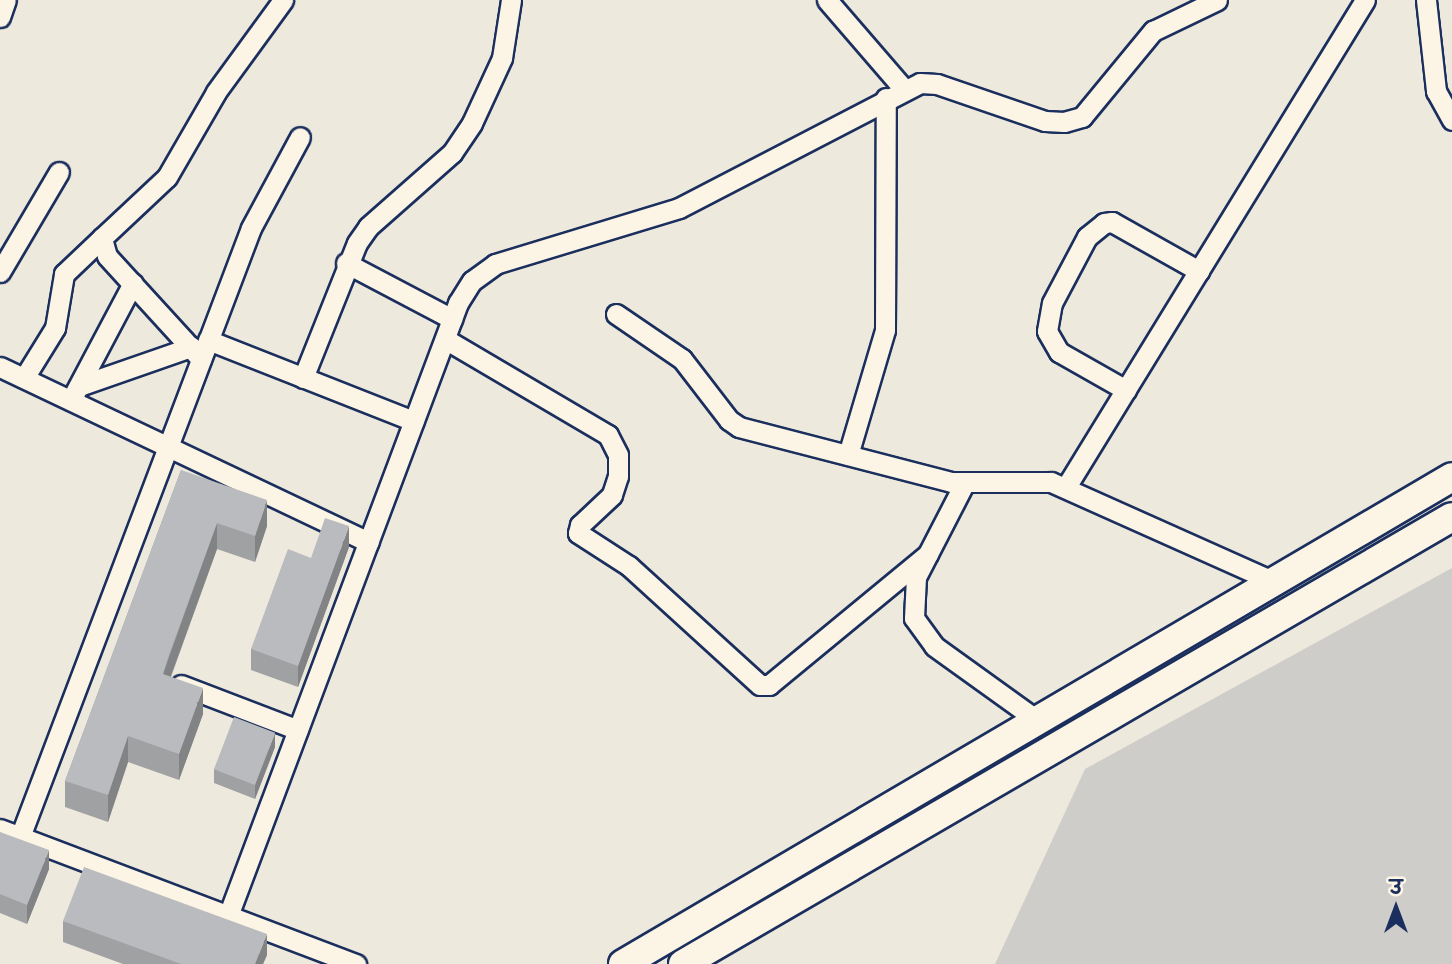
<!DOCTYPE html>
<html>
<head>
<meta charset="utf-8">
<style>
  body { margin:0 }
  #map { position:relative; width:1452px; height:964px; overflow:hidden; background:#eee9dd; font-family:Mali,"Playpen Sans Deva",sans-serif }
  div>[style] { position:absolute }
  .green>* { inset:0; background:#cfcdca }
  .roads { filter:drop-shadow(2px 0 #1b2f5e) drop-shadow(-2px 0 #1b2f5e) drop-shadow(0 2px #1b2f5e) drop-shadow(0 -2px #1b2f5e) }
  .street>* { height:19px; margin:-9.5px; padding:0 9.5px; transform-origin:9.5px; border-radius:9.5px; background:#fcf5e5 }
  .secondary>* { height:28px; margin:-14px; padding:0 14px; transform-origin:14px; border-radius:14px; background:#fcf5e5 }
  .wall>* { inset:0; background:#a0a1a3 }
  .shaded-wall>* { inset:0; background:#828385 }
  .building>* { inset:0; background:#babbbe; transform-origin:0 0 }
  span { translate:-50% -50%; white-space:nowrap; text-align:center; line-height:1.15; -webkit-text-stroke:7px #fcf5e5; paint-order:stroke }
  .north { position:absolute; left:1361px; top:873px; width:70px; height:70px; -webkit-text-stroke:5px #fcf5e5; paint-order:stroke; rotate:0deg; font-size:19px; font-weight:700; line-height:28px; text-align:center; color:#1b2f5e }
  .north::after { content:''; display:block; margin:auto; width:24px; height:32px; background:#1b2f5e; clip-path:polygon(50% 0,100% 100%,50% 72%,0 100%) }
</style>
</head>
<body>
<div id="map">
  <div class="green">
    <i style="clip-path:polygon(1452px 568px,1452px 964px,995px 964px,1085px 769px)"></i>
  </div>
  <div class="roads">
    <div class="street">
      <i style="left:827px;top:0;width:116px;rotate:49.2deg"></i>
      <i style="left:1426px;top:0;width:92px;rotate:83.7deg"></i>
      <i style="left:1436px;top:91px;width:33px;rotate:61deg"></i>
      <i style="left:0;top:17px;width:18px;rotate:-71deg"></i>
      <i style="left:346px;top:263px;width:120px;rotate:27.8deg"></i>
      <i style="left:0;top:272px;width:116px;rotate:-59.5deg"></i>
      <i style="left:616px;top:314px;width:80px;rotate:34.3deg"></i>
      <i style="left:682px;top:359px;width:77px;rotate:52.4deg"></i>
      <i style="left:729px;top:420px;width:12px;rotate:35deg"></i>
      <i style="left:739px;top:427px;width:219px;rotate:14.5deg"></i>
      <i style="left:951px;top:482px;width:100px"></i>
      <i style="left:1051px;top:482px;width:242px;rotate:24.1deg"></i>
      <i style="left:445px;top:339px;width:189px;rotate:30.5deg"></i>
      <i style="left:608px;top:435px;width:22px;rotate:63deg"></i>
      <i style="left:618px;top:455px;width:21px;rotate:90deg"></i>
      <i style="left:618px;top:476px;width:20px;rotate:108deg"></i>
      <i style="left:612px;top:495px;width:44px;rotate:136.8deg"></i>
      <i style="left:580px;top:525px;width:8px;rotate:104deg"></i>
      <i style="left:578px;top:533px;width:61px;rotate:32.9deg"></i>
      <i style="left:629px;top:566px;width:177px;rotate:42.3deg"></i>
      <i style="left:760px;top:685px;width:9px"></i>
      <i style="left:769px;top:685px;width:206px;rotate:-39.5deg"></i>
      <i style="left:208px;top:340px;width:221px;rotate:21.5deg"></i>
      <i style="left:201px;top:359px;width:139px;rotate:-132.4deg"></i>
      <i style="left:107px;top:256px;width:19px;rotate:-106deg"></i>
      <i style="left:102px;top:238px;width:89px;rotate:-43.2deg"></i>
      <i style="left:167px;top:177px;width:98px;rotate:-60deg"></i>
      <i style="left:216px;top:92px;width:114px;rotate:-53.9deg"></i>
      <i style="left:0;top:367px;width:408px;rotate:25.4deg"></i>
      <i style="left:24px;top:378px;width:59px;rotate:-58.2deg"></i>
      <i style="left:55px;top:328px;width:55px;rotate:-80.5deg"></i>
      <i style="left:64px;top:274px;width:52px;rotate:-43.5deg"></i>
      <i style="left:303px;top:378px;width:145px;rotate:-68.2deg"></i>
      <i style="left:357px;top:243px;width:19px;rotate:-55deg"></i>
      <i style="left:368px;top:227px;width:112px;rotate:-41.4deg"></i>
      <i style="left:452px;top:153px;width:36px;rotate:-56deg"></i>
      <i style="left:472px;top:123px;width:72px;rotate:-65.2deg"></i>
      <i style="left:502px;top:58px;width:59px;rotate:-81.2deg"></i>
      <i style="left:79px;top:386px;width:119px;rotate:-19.2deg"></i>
      <i style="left:1126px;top:390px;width:77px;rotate:-150.4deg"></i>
      <i style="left:1059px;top:352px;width:24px;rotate:-120deg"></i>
      <i style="left:1047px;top:331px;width:28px;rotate:-80deg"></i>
      <i style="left:1052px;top:303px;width:75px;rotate:-62.1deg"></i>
      <i style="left:1087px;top:237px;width:22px;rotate:-39deg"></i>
      <i style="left:1104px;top:223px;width:8px;rotate:-7deg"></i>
      <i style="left:1112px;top:222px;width:100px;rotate:29.4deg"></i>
      <i style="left:71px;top:400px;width:132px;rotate:-62.1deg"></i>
      <i style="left:848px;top:455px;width:130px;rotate:-73.5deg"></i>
      <i style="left:885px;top:330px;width:232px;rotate:-89.8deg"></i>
      <i style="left:964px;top:484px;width:105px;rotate:117.3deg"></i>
      <i style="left:916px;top:577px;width:41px;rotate:92.8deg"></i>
      <i style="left:914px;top:618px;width:34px;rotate:54deg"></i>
      <i style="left:934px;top:646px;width:127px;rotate:35.7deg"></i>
      <i style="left:1066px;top:487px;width:571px;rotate:-58.45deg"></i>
      <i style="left:181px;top:685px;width:125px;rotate:21deg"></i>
      <i style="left:0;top:829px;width:381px;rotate:20.8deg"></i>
      <i style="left:20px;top:837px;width:651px;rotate:-69.23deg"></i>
      <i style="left:251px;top:228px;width:103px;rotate:-61.7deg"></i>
      <i style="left:228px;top:916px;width:655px;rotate:-69.43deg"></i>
      <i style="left:458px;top:303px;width:26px;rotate:-58deg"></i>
      <i style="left:472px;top:281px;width:29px;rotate:-36deg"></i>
      <i style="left:495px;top:264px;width:192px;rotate:-16.9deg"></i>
      <i style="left:679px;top:208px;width:271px;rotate:-27.4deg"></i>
      <i style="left:920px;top:83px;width:17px;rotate:3deg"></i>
      <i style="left:937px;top:84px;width:114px;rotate:18.9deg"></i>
      <i style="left:1045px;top:121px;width:19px;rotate:3deg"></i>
      <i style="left:1064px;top:122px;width:19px;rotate:-16deg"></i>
      <i style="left:1082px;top:117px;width:112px;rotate:-50.5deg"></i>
      <i style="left:1153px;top:31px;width:71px;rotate:-25.8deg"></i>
    </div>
    <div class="secondary">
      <i style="left:623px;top:964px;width:961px;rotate:-30.43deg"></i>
      <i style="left:683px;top:964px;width:889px;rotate:-30.17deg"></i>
    </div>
  </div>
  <div class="wall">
    <i style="clip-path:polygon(181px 470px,267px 526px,255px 562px,217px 549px,171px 677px,203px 714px,179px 780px,128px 762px,108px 822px,65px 807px,65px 781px)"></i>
    <i style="clip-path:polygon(349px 547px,298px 687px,251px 670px,251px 649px,311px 558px)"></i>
    <i style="clip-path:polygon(275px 747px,255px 799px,214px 783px,214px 769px)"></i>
    <i style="clip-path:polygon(0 832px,49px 869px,27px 924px,0 913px)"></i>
    <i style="clip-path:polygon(63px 921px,267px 955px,263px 964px,123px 964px,63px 942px)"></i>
  </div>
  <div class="shaded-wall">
    <i style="clip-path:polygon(267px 500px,267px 526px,255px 562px,255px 536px)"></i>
    <i style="clip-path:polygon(217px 523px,217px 549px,169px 681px,163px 674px)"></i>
    <i style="clip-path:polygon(349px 526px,349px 547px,298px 687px,298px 666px)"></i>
    <i style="clip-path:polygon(203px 688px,203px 714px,179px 780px,179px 754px)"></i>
    <i style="clip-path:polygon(275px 733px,275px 747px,255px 799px,255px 784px)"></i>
    <i style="clip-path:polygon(128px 736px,128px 762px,108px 822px,108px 795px)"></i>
    <i style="clip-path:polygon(49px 850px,49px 869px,27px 924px,27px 905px)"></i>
    <i style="clip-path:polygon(267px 934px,267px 955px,263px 964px,255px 964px)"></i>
  </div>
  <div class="building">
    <i style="clip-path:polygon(181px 470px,267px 500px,255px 536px,217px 523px,169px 655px,163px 674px,203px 688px,179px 754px,128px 736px,108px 795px,65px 781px)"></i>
    <i style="clip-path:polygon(325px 518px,349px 526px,298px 666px,251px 649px,288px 549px,311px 558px)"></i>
    <i style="left:234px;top:717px;width:44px;height:56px;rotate:21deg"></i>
    <i style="clip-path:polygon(0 832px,49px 850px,27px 905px,0 894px)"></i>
    <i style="clip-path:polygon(84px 867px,267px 934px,255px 964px,181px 964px,63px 921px)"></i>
  </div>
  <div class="north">उ</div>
</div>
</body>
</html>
